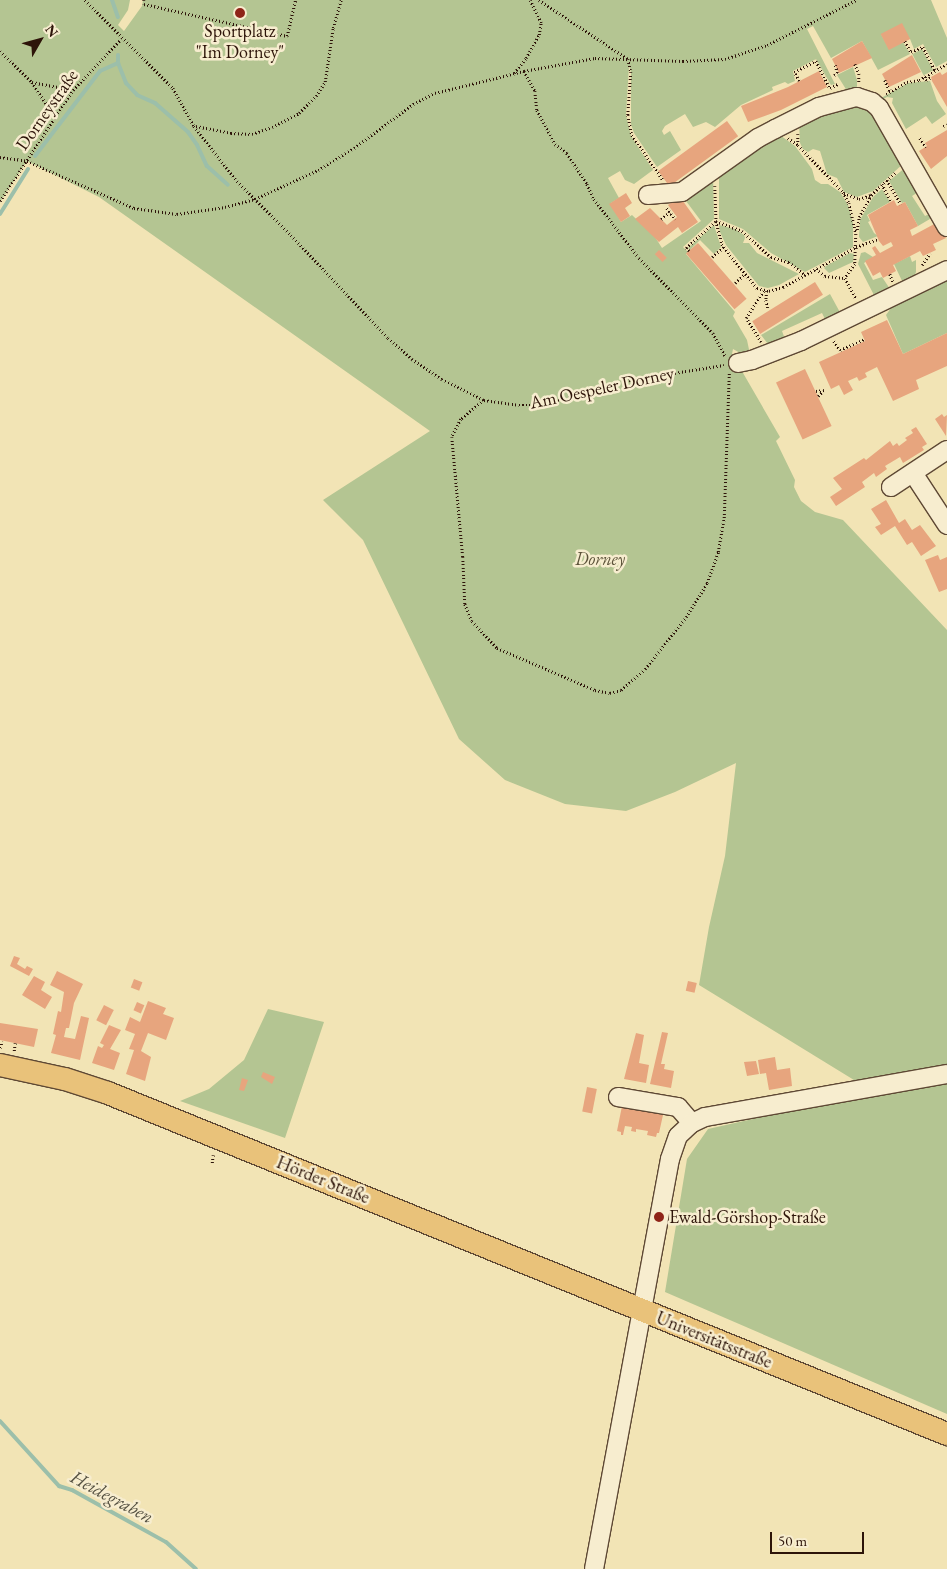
<!DOCTYPE html>
<html>
<head>
<meta charset="utf-8">
<style>
  body { margin:0 }
  #map { position:relative; width:947px; height:1569px; overflow:hidden; background:#f2e4b5; font-family:"EB Garamond",serif }
  div>[style] { position:absolute }
  .green>* { inset:0; background:#b4c592; transform-origin:0 0 }
  .stream>* { height:4px; margin:-2px; padding:0 2px; transform-origin:2px; border-radius:2px; background:#9cbfaa }
  .building>* { inset:0; background:#e7a57e; transform-origin:0 0 }
  .path>* { height:2.5px; margin-top:-1.25px; transform-origin:0; background:repeating-linear-gradient(90deg,#2d1409 0 1px,transparent 0 3.5px) }
  .roads { filter:drop-shadow(1px 0 #5e4834) drop-shadow(-1px 0 #5e4834) drop-shadow(0 1px #5e4834) drop-shadow(0 -1px #5e4834) }
  .minor>* { height:18px; margin:-9px; padding:0 9px; transform-origin:9px; border-radius:9px; background:#f7edcf }
  .major>* { height:22px; margin:-11px; padding:0 11px; transform-origin:11px; border-radius:11px; background:#e9c27a }
  .dots>* { width:14px; height:14px; translate:-50% -50%; box-sizing:border-box; border:2px solid #f7edcf; border-radius:50% }
  span { translate:-50% -50%; white-space:nowrap; text-align:center; line-height:1.15; -webkit-text-stroke:5px #f7edcf; paint-order:stroke }
  .poi-label { font-size:18px; color:#2d1409 }
  .left { translate:0 -50%; text-align:left }
  .street-label { font-size:18px; color:#2d1409 }
  .park-label { font-size:18px; color:#5c5239; font-style:italic }
  .water-label { font-size:19px; color:#545041; font-style:italic }
  .north { position:absolute; left:15px; top:15px; width:50px; height:50px; -webkit-text-stroke:4px #f7edcf; paint-order:stroke; rotate:52deg; font-size:14px; font-weight:700; line-height:20px; text-align:center; color:#2d1409 }
  .north::after { content:''; display:block; margin:auto; width:18px; height:22px; background:#2d1409; clip-path:polygon(50% 0,100% 100%,50% 72%,0 100%) }
  .scale { position:absolute; left:770px; top:1532px; width:94px; height:22px; box-sizing:border-box; border:2px solid #2d1409; border-top:0; padding-left:6px; font-size:15px; line-height:18px; white-space:nowrap; color:#2d1409; -webkit-text-stroke:4px #f7edcf; paint-order:stroke }
</style>
</head>
<body>
<div id="map">
  <div class="green">
    <i style="clip-path:polygon(0 0,130px 0,128px 10px,118px 25px,124px 31px,142px 6px,143px 0,931px 0,947px 38px,947px 61px,936px 67px,923px 44px,914px 49px,910px 39px,881px 34px,889px 49px,903px 42px,910px 54px,878px 70px,862px 41px,831px 58px,813px 26px,807px 29px,835px 84px,831px 85px,816px 59px,793px 71px,795px 81px,788px 84px,785px 82px,772px 87px,773px 90px,741px 105px,715px 127px,706px 122px,693px 127px,685px 114px,665px 126px,662px 131px,664px 135px,670px 131px,681px 150px,657px 167px,634px 133px,631px 124px,631px 72px,629px 66px,626px 115px,631px 136px,653px 170px,634px 184px,625px 180px,620px 171px,608px 178px,619px 198px,611px 203px,621px 222px,632px 215px,655px 237px,662px 248px,701px 221px,683px 197px,713px 175px,714px 219px,683px 247px,688px 252px,686px 254px,735px 312px,733px 316px,747px 340px,751px 359px,733px 349px,732px 354px,780px 437px,776px 441px,795px 480px,794px 487px,801px 501px,815px 512px,843px 520px,947px 630px,947px 1414px,665px 1292px,687px 1159px,708px 1129px,855px 1096px,854px 1080px,699px 985px,709px 927px,725px 856px,736px 763px,675px 792px,626px 811px,565px 804px,505px 780px,459px 739px,363px 540px,323px 500px,430px 431px,99px 197px,27px 161px,0 202px)"></i>
    <i style="left:922px;top:49px;width:24px;height:11px;rotate:62deg"></i>
    <i style="clip-path:polygon(853px 67px,857px 80px,857px 86px,855px 93px,849px 94px,837px 75px)"></i>
    <i style="clip-path:polygon(930px 81px,937px 101px,946px 114px,932px 124px,926px 116px,906px 129px,892px 103px,893px 98px,887px 97px,882px 100px,881px 98px,908px 83px)"></i>
    <i style="clip-path:polygon(867px 104px,904px 163px,873px 191px,857px 197px,844px 192px,837px 178px,827px 174px,820px 151px,813px 149px,808px 152px,803px 149px,800px 143px,799px 122px,821px 110px)"></i>
    <i style="clip-path:polygon(777px 133px,795px 146px,812px 169px,815px 180px,821px 184px,828px 184px,840px 192px,848px 205px,853px 223px,853px 247px,805px 272px,771px 253px,743px 229px,719px 219px,719px 173px)"></i>
    <i style="clip-path:polygon(906px 167px,920px 191px,912px 196px,925px 216px,933px 212px,935px 216px,918px 226px,905px 202px,902px 203px,889px 181px)"></i>
    <i style="clip-path:polygon(882px 189px,890px 202px,867px 215px,870px 221px,868px 222px,874px 233px,878px 236px,863px 242px,859px 237px,860px 220px,873px 197px)"></i>
    <i style="clip-path:polygon(714px 225px,721px 247px,714px 254px,700px 240px,690px 250px,688px 248px)"></i>
    <i style="clip-path:polygon(719px 225px,735px 229px,744px 235px,745px 238px,743px 243px,749px 243px,757px 253px,799px 274px,779px 285px,768px 288px,759px 286px,726px 245px,720px 232px)"></i>
    <i style="clip-path:polygon(865px 252px,873px 257px,864px 263px,873px 280px,882px 277px,892px 292px,876px 299px,858px 264px,861px 253px)"></i>
    <i style="clip-path:polygon(850px 253px,854px 254px,853px 262px,829px 273px,824px 268px,826px 266px)"></i>
    <i style="clip-path:polygon(910px 256px,912px 262px,916px 260px,916px 272px,912px 282px,903px 283px,894px 264px)"></i>
    <i style="clip-path:polygon(947px 278px,947px 333px,903px 354px,886px 315px,891px 308px)"></i>
    <i style="clip-path:polygon(830px 294px,842px 316px,827px 323px,822px 313px,782px 331px,786px 342px,774px 346px,768px 344px,761px 335px)"></i>
    <i style="clip-path:polygon(268px 1009px,324px 1022px,285px 1138px,180px 1101px,209px 1089px,244px 1060px)"></i>
  </div>
  <div class="stream">
    <i style="left:112px;top:0;width:18px;rotate:71deg"></i>
    <i style="left:118px;top:55px;width:8px;rotate:90deg"></i>
    <i style="left:118px;top:63px;width:22px;rotate:68deg"></i>
    <i style="left:126px;top:83px;width:16px;rotate:47deg"></i>
    <i style="left:137px;top:95px;width:20px;rotate:24deg"></i>
    <i style="left:155px;top:103px;width:44px;rotate:41.3deg"></i>
    <i style="left:188px;top:132px;width:16px;rotate:55deg"></i>
    <i style="left:197px;top:145px;width:23px;rotate:65deg"></i>
    <i style="left:207px;top:166px;width:28px;rotate:42deg"></i>
    <i style="left:35px;top:156px;width:107px;rotate:-52.6deg"></i>
    <i style="left:100px;top:71px;width:20px;rotate:-24deg"></i>
    <i style="left:0;top:214px;width:53px;rotate:-58.1deg"></i>
    <i style="left:0;top:1421px;width:88px;rotate:47.8deg"></i>
    <i style="left:59px;top:1486px;width:14px;rotate:17deg"></i>
    <i style="left:72px;top:1490px;width:107px;rotate:29deg"></i>
    <i style="left:166px;top:1542px;width:40px;rotate:42deg"></i>
  </div>
  <div class="building">
    <i style="left:902px;top:23px;width:18px;height:24px;rotate:63deg"></i>
    <i style="clip-path:polygon(862px 41px,872px 58px,839px 73px,832px 59px)"></i>
    <i style="clip-path:polygon(912px 55px,921px 72px,889px 87px,882px 74px)"></i>
    <i style="clip-path:polygon(819px 71px,827px 87px,781px 110px,748px 122px,741px 106px,788px 87px)"></i>
    <i style="clip-path:polygon(940px 72px,942px 75px,947px 72px,947px 107px,932px 81px,931px 77px)"></i>
    <i style="left:727px;top:121px;width:19px;height:85px;rotate:54deg"></i>
    <i style="clip-path:polygon(947px 130px,947px 156px,931px 169px,919px 151px,927px 146px,925px 143px)"></i>
    <i style="clip-path:polygon(626px 193px,632px 203px,625px 208px,630px 216px,621px 222px,609px 204px)"></i>
    <i style="clip-path:polygon(680px 197px,698px 222px,682px 233px,678px 227px,659px 242px,635px 219px,650px 208px,667px 225px,677px 217px,668px 205px)"></i>
    <i style="clip-path:polygon(894px 200px,897px 206px,905px 202px,918px 226px,910px 230px,912px 236px,938px 222px,946px 238px,933px 244px,936px 250px,923px 256px,920px 251px,893px 265px,896px 271px,883px 278px,880px 272px,873px 276px,865px 261px,876px 255px,872px 248px,875px 246px,880px 253px,893px 246px,891px 242px,883px 246px,879px 241px,868px 215px)"></i>
    <i style="left:698px;top:243px;width:74px;height:16px;rotate:49deg"></i>
    <i style="left:659px;top:250px;width:11px;height:6px;rotate:45deg"></i>
    <i style="left:815px;top:282px;width:15px;height:74px;rotate:58deg"></i>
    <i style="clip-path:polygon(887px 320px,903px 354px,947px 333px,947px 366px,916px 380px,919px 389px,893px 401px,877px 367px,865px 373px,867px 377px,859px 381px,857px 377px,848px 381px,853px 390px,844px 395px,839px 385px,831px 389px,819px 362px,865px 341px,861px 332px)"></i>
    <i style="left:805px;top:369px;width:63px;height:32px;rotate:65deg"></i>
    <i style="clip-path:polygon(942px 414px,944px 417px,947px 415px,946px 436px,935px 419px)"></i>
    <i style="clip-path:polygon(916px 427px,927px 444px,922px 447px,924px 450px,903px 463px,900px 457px,885px 466px,887px 469px,876px 477px,874px 473px,862px 482px,865px 487px,836px 506px,830px 497px,842px 489px,833px 478px,864px 458px,866px 460px,890px 441px,893px 446px,897px 443px,899px 446px,907px 440px,905px 438px,913px 433px,911px 430px)"></i>
    <i style="clip-path:polygon(886px 500px,899px 523px,905px 519px,912px 530px,920px 525px,936px 546px,921px 556px,912px 542px,907px 545px,895px 526px,881px 535px,875px 527px,881px 524px,871px 509px)"></i>
    <i style="clip-path:polygon(938px 555px,940px 560px,947px 557px,947px 589px,939px 592px,925px 560px)"></i>
    <i style="clip-path:polygon(14px 956px,20px 958px,17px 964px,25px 969px,27px 966px,33px 969px,29px 976px,10px 966px)"></i>
    <i style="clip-path:polygon(57px 971px,83px 984px,74px 1003px,69px 1028px,66px 1028px,64px 1037px,75px 1039px,81px 1016px,89px 1018px,80px 1060px,51px 1053px,56px 1035px,53px 1034px,58px 1011px,61px 1012px,64px 992px,50px 985px)"></i>
    <i style="clip-path:polygon(34px 976px,45px 982px,41px 990px,52px 997px,45px 1009px,22px 995px)"></i>
    <i style="left:134px;top:979px;width:9px;height:9px;rotate:21deg"></i>
    <i style="left:688px;top:981px;width:9px;height:10px;rotate:13deg"></i>
    <i style="clip-path:polygon(148px 1001px,166px 1008px,163px 1014px,174px 1018px,166px 1040px,148px 1033px,141px 1051px,151px 1057px,145px 1081px,126px 1074px,134px 1050px,129px 1049px,135px 1034px,125px 1030px,130px 1017px,140px 1022px)"></i>
    <i style="left:137px;top:1002px;width:8px;height:9px;rotate:23deg"></i>
    <i style="left:104px;top:1005px;width:11px;height:17px;rotate:27deg"></i>
    <i style="clip-path:polygon(0 1023px,38px 1029px,34px 1047px,0 1040px)"></i>
    <i style="clip-path:polygon(109px 1025px,121px 1030px,110px 1049px,120px 1053px,114px 1070px,92px 1063px,98px 1046px,102px 1048px,104px 1045px,100px 1043px)"></i>
    <i style="clip-path:polygon(662px 1032px,668px 1033px,661px 1064px,665px 1064px,664px 1069px,674px 1071px,671px 1088px,650px 1084px)"></i>
    <i style="clip-path:polygon(636px 1033px,644px 1035px,639px 1063px,649px 1065px,646px 1083px,624px 1079px)"></i>
    <i style="clip-path:polygon(775px 1057px,777px 1070px,790px 1068px,792px 1086px,769px 1090px,766px 1073px,760px 1074px,758px 1060px)"></i>
    <i style="clip-path:polygon(756px 1061px,759px 1074px,747px 1076px,744px 1062px)"></i>
    <i style="clip-path:polygon(263px 1072px,275px 1077px,272px 1084px,261px 1077px)"></i>
    <i style="clip-path:polygon(242px 1078px,248px 1080px,244px 1091px,239px 1090px)"></i>
    <i style="left:587px;top:1087px;width:10px;height:25px;rotate:11deg"></i>
    <i style="clip-path:polygon(622px 1106px,652px 1112px,652px 1108px,661px 1110px,660px 1115px,663px 1115px,659px 1133px,657px 1133px,656px 1137px,647px 1135px,648px 1131px,636px 1129px,636px 1132px,631px 1131px,632px 1127px,625px 1126px,623px 1135px,621px 1135px,621px 1132px,617px 1131px)"></i>
  </div>
  <div class="path">
    <i style="left:85px;top:0;width:124px;rotate:45deg"></i>
    <i style="left:173px;top:88px;width:43px;rotate:61.1deg"></i>
    <i style="left:194px;top:126px;width:70px;rotate:52deg"></i>
    <i style="left:237px;top:181px;width:76px;rotate:45deg"></i>
    <i style="left:291px;top:235px;width:141px;rotate:46.7deg"></i>
    <i style="left:388px;top:338px;width:32px;rotate:41deg"></i>
    <i style="left:412px;top:359px;width:36px;rotate:34deg"></i>
    <i style="left:442px;top:379px;width:47px;rotate:26.6deg"></i>
    <i style="left:484px;top:400px;width:35px;rotate:8deg"></i>
    <i style="left:519px;top:405px;width:22px"></i>
    <i style="left:541px;top:405px;width:92px;rotate:-15.7deg"></i>
    <i style="left:630px;top:380px;width:95px;rotate:-9.1deg"></i>
    <i style="left:144px;top:0;width:4px;rotate:90deg"></i>
    <i style="left:144px;top:4px;width:147px;rotate:12.6deg"></i>
    <i style="left:287px;top:36px;width:37px;rotate:-77deg"></i>
    <i style="left:539px;top:0;width:107px;rotate:33.5deg"></i>
    <i style="left:628px;top:59px;width:13px;rotate:77deg"></i>
    <i style="left:631px;top:72px;width:43px;rotate:94deg"></i>
    <i style="left:628px;top:115px;width:20px;rotate:79deg"></i>
    <i style="left:632px;top:135px;width:55px;rotate:55.4deg"></i>
    <i style="left:905px;top:41px;width:13px;rotate:61deg"></i>
    <i style="left:911px;top:52px;width:13px;rotate:-23deg"></i>
    <i style="left:923px;top:47px;width:27px;rotate:63deg"></i>
    <i style="left:0;top:51px;width:45px;rotate:44.1deg"></i>
    <i style="left:32px;top:82px;width:42px;rotate:56.7deg"></i>
    <i style="left:855px;top:64px;width:11px;rotate:68deg"></i>
    <i style="left:859px;top:74px;width:10px;rotate:90deg"></i>
    <i style="left:524px;top:71px;width:23px;rotate:61deg"></i>
    <i style="left:535px;top:91px;width:19px;rotate:84deg"></i>
    <i style="left:537px;top:110px;width:38px;rotate:62deg"></i>
    <i style="left:555px;top:144px;width:15px;rotate:37deg"></i>
    <i style="left:567px;top:153px;width:37px;rotate:57deg"></i>
    <i style="left:587px;top:184px;width:17px;rotate:65deg"></i>
    <i style="left:594px;top:199px;width:74px;rotate:52.7deg"></i>
    <i style="left:639px;top:258px;width:105px;rotate:45.4deg"></i>
    <i style="left:713px;top:333px;width:26px;rotate:62deg"></i>
    <i style="left:514px;top:73px;width:19px;rotate:-51deg"></i>
    <i style="left:526px;top:58px;width:26px;rotate:-61deg"></i>
    <i style="left:539px;top:35px;width:12px;rotate:-81deg"></i>
    <i style="left:541px;top:23px;width:25px;rotate:-116deg"></i>
    <i style="left:834px;top:75px;width:4px;rotate:-34deg"></i>
    <i style="left:837px;top:73px;width:8px;rotate:-104deg"></i>
    <i style="left:924px;top:77px;width:4px;rotate:56deg"></i>
    <i style="left:926px;top:80px;width:6px;rotate:-31deg"></i>
    <i style="left:885px;top:80px;width:13px;rotate:67deg"></i>
    <i style="left:799px;top:81px;width:10px;rotate:-119deg"></i>
    <i style="left:794px;top:72px;width:25px;rotate:-27deg"></i>
    <i style="left:816px;top:61px;width:30px;rotate:63deg"></i>
    <i style="left:830px;top:88px;width:9px;rotate:-27deg"></i>
    <i style="left:32px;top:82px;width:42px;rotate:11deg"></i>
    <i style="left:886px;top:94px;width:24px;rotate:-30deg"></i>
    <i style="left:907px;top:82px;width:12px;rotate:-9deg"></i>
    <i style="left:919px;top:80px;width:32px;rotate:-30deg"></i>
    <i style="left:196px;top:126px;width:36px;rotate:11deg"></i>
    <i style="left:231px;top:133px;width:21px;rotate:3deg"></i>
    <i style="left:252px;top:134px;width:21px;rotate:-19deg"></i>
    <i style="left:272px;top:127px;width:30px;rotate:-27deg"></i>
    <i style="left:299px;top:113px;width:24px;rotate:-45deg"></i>
    <i style="left:316px;top:96px;width:17px;rotate:-57deg"></i>
    <i style="left:325px;top:82px;width:55px;rotate:-81.6deg"></i>
    <i style="left:333px;top:28px;width:29px;rotate:-74deg"></i>
    <i style="left:943px;top:126px;width:4px;rotate:-27deg"></i>
    <i style="left:798px;top:134px;width:11px;rotate:90deg"></i>
    <i style="left:788px;top:138px;width:12px;rotate:35deg"></i>
    <i style="left:798px;top:145px;width:65px;rotate:46.2deg"></i>
    <i style="left:843px;top:192px;width:13px;rotate:61deg"></i>
    <i style="left:849px;top:203px;width:32px;rotate:77deg"></i>
    <i style="left:856px;top:234px;width:30px;rotate:92deg"></i>
    <i style="left:855px;top:264px;width:17px;rotate:126deg"></i>
    <i style="left:920px;top:138px;width:11px;rotate:56deg"></i>
    <i style="left:0;top:157px;width:27px;rotate:8deg"></i>
    <i style="left:27px;top:161px;width:117px;rotate:23.7deg"></i>
    <i style="left:134px;top:208px;width:43px;rotate:7.9deg"></i>
    <i style="left:177px;top:214px;width:49px;rotate:-8.3deg"></i>
    <i style="left:225px;top:207px;width:31px;rotate:-15deg"></i>
    <i style="left:255px;top:199px;width:69px;rotate:-24.7deg"></i>
    <i style="left:318px;top:170px;width:42px;rotate:-31.4deg"></i>
    <i style="left:354px;top:148px;width:74px;rotate:-36.7deg"></i>
    <i style="left:413px;top:104px;width:25px;rotate:-27deg"></i>
    <i style="left:435px;top:93px;width:92px;rotate:-13.9deg"></i>
    <i style="left:524px;top:71px;width:72px;rotate:-10.4deg"></i>
    <i style="left:595px;top:58px;width:88px;rotate:2deg"></i>
    <i style="left:683px;top:61px;width:42px;rotate:-2.7deg"></i>
    <i style="left:725px;top:59px;width:44px;rotate:-18.4deg"></i>
    <i style="left:767px;top:45px;width:100px;rotate:-26.8deg"></i>
    <i style="left:887px;top:180px;width:28px;rotate:60deg"></i>
    <i style="left:882px;top:184px;width:20px;rotate:63deg"></i>
    <i style="left:715px;top:186px;width:35px;rotate:88deg"></i>
    <i style="left:716px;top:221px;width:28px;rotate:21deg"></i>
    <i style="left:742px;top:231px;width:39px;rotate:42deg"></i>
    <i style="left:771px;top:257px;width:19px;rotate:16deg"></i>
    <i style="left:789px;top:262px;width:21px;rotate:39deg"></i>
    <i style="left:844px;top:193px;width:16px;rotate:22deg"></i>
    <i style="left:859px;top:199px;width:13px;rotate:-18deg"></i>
    <i style="left:871px;top:195px;width:35px;rotate:-43deg"></i>
    <i style="left:0;top:201px;width:133px;rotate:-56.7deg"></i>
    <i style="left:73px;top:90px;width:70px;rotate:-46.7deg"></i>
    <i style="left:667px;top:208px;width:14px;rotate:54deg"></i>
    <i style="left:661px;top:219px;width:11px;rotate:-38deg"></i>
    <i style="left:716px;top:221px;width:24px;rotate:75deg"></i>
    <i style="left:722px;top:244px;width:14px;rotate:54deg"></i>
    <i style="left:730px;top:255px;width:43px;rotate:50.7deg"></i>
    <i style="left:757px;top:288px;width:12px;rotate:14deg"></i>
    <i style="left:769px;top:291px;width:15px;rotate:-16deg"></i>
    <i style="left:783px;top:287px;width:83px;rotate:-28.7deg"></i>
    <i style="left:856px;top:247px;width:23px;rotate:-20deg"></i>
    <i style="left:857px;top:230px;width:13px;rotate:-81deg"></i>
    <i style="left:859px;top:217px;width:25px;rotate:-61deg"></i>
    <i style="left:689px;top:251px;width:4px;rotate:-135deg"></i>
    <i style="left:686px;top:248px;width:40px;rotate:-42deg"></i>
    <i style="left:712px;top:257px;width:16px;rotate:-40deg"></i>
    <i style="left:922px;top:265px;width:14px;rotate:-56deg"></i>
    <i style="left:816px;top:269px;width:11px;rotate:38deg"></i>
    <i style="left:825px;top:276px;width:20px;rotate:6deg"></i>
    <i style="left:890px;top:274px;width:9px;rotate:69deg"></i>
    <i style="left:845px;top:278px;width:24px;rotate:62deg"></i>
    <i style="left:735px;top:283px;width:13px;rotate:-42deg"></i>
    <i style="left:767px;top:291px;width:9px;rotate:96deg"></i>
    <i style="left:766px;top:300px;width:8px;rotate:76deg"></i>
    <i style="left:834px;top:341px;width:11px;rotate:56deg"></i>
    <i style="left:840px;top:350px;width:27px;rotate:-24deg"></i>
    <i style="left:761px;top:342px;width:28px;rotate:-122deg"></i>
    <i style="left:746px;top:318px;width:33px;rotate:-57deg"></i>
    <i style="left:816px;top:391px;width:8px;rotate:-7deg"></i>
    <i style="left:818px;top:396px;width:7px;rotate:-45deg"></i>
    <i style="left:484px;top:400px;width:30px;rotate:140deg"></i>
    <i style="left:461px;top:419px;width:20px;rotate:117deg"></i>
    <i style="left:452px;top:437px;width:121px;rotate:84.8deg"></i>
    <i style="left:463px;top:557px;width:47px;rotate:87.6deg"></i>
    <i style="left:465px;top:604px;width:18px;rotate:68deg"></i>
    <i style="left:472px;top:621px;width:37px;rotate:47deg"></i>
    <i style="left:497px;top:648px;width:107px;rotate:23.2deg"></i>
    <i style="left:595px;top:690px;width:15px;rotate:11deg"></i>
    <i style="left:610px;top:693px;width:11px;rotate:-15deg"></i>
    <i style="left:621px;top:690px;width:32px;rotate:-41deg"></i>
    <i style="left:645px;top:669px;width:66px;rotate:-51.7deg"></i>
    <i style="left:686px;top:617px;width:40px;rotate:-58deg"></i>
    <i style="left:707px;top:583px;width:33px;rotate:-70deg"></i>
    <i style="left:718px;top:552px;width:35px;rotate:-80deg"></i>
    <i style="left:724px;top:518px;width:145px;rotate:-88deg"></i>
    <i style="left:0;top:1048px;width:7px;rotate:-74deg"></i>
    <i style="left:14px;top:1051px;width:8px;rotate:-83deg"></i>
    <i style="left:212px;top:1163px;width:8px;rotate:-83deg"></i>
  </div>
  <div class="roads">
    <div class="minor">
      <i style="left:648px;top:195px;width:34px;rotate:-5deg"></i>
      <i style="left:682px;top:192px;width:93px;rotate:-35.4deg"></i>
      <i style="left:758px;top:138px;width:19px;rotate:-28deg"></i>
      <i style="left:775px;top:129px;width:49px;rotate:-26.6deg"></i>
      <i style="left:819px;top:107px;width:39px;rotate:-15deg"></i>
      <i style="left:857px;top:97px;width:16px;rotate:18deg"></i>
      <i style="left:872px;top:102px;width:9px;rotate:41deg"></i>
      <i style="left:879px;top:108px;width:137px;rotate:60.3deg"></i>
      <i style="left:738px;top:363px;width:14px;rotate:-12deg"></i>
      <i style="left:752px;top:360px;width:53px;rotate:-21.2deg"></i>
      <i style="left:801px;top:341px;width:162px;rotate:-25.9deg"></i>
      <i style="left:913px;top:473px;width:62px;rotate:56.8deg"></i>
      <i style="left:891px;top:487px;width:67px;rotate:-33.5deg"></i>
      <i style="left:618px;top:1097px;width:61px;rotate:9.5deg"></i>
      <i style="left:678px;top:1107px;width:21px;rotate:49deg"></i>
      <i style="left:594px;top:1569px;width:417px;rotate:-79.5deg"></i>
      <i style="left:670px;top:1159px;width:24px;rotate:-71deg"></i>
      <i style="left:678px;top:1136px;width:19px;rotate:-43deg"></i>
      <i style="left:692px;top:1123px;width:14px;rotate:-25deg"></i>
      <i style="left:705px;top:1117px;width:246px;rotate:-10.1deg"></i>
    </div>
    <div class="major">
      <i style="left:0;top:1065px;width:66px;rotate:12.2deg"></i>
      <i style="left:65px;top:1079px;width:45px;rotate:18deg"></i>
      <i style="left:108px;top:1093px;width:906px;rotate:22.12deg"></i>
    </div>
  </div>
  <div class="dots">
    <i style="left:240px;top:13px;background:#8f2418"></i>
    <i style="left:659px;top:1217px;background:#8f2418"></i>
  </div>
  <div class="poi-label">
    <span style="left:240px;top:42px">Sportplatz<br>"Im Dorney"</span>
    <span class="left" style="left:669px;top:1217px">Ewald-Görshop-Straße</span>
  </div>
  <div class="street-label">
    <span style="left:47px;top:110px;rotate:-55deg">Dorneystraße</span>
    <span style="left:602px;top:388px;rotate:-12deg">Am Oespeler Dorney</span>
    <span style="left:323px;top:1180px;rotate:22deg">Hörder Straße</span>
    <span style="left:714px;top:1340px;rotate:22deg">Universitätsstraße</span>
  </div>
  <div class="park-label">
    <span style="left:600px;top:559px">Dorney</span>
  </div>
  <div class="water-label">
    <span style="left:112px;top:1497px;rotate:28deg">Heidegraben</span>
  </div>
  <div class="north">N</div>
  <div class="scale">50 m</div>
</div>
</body>
</html>
